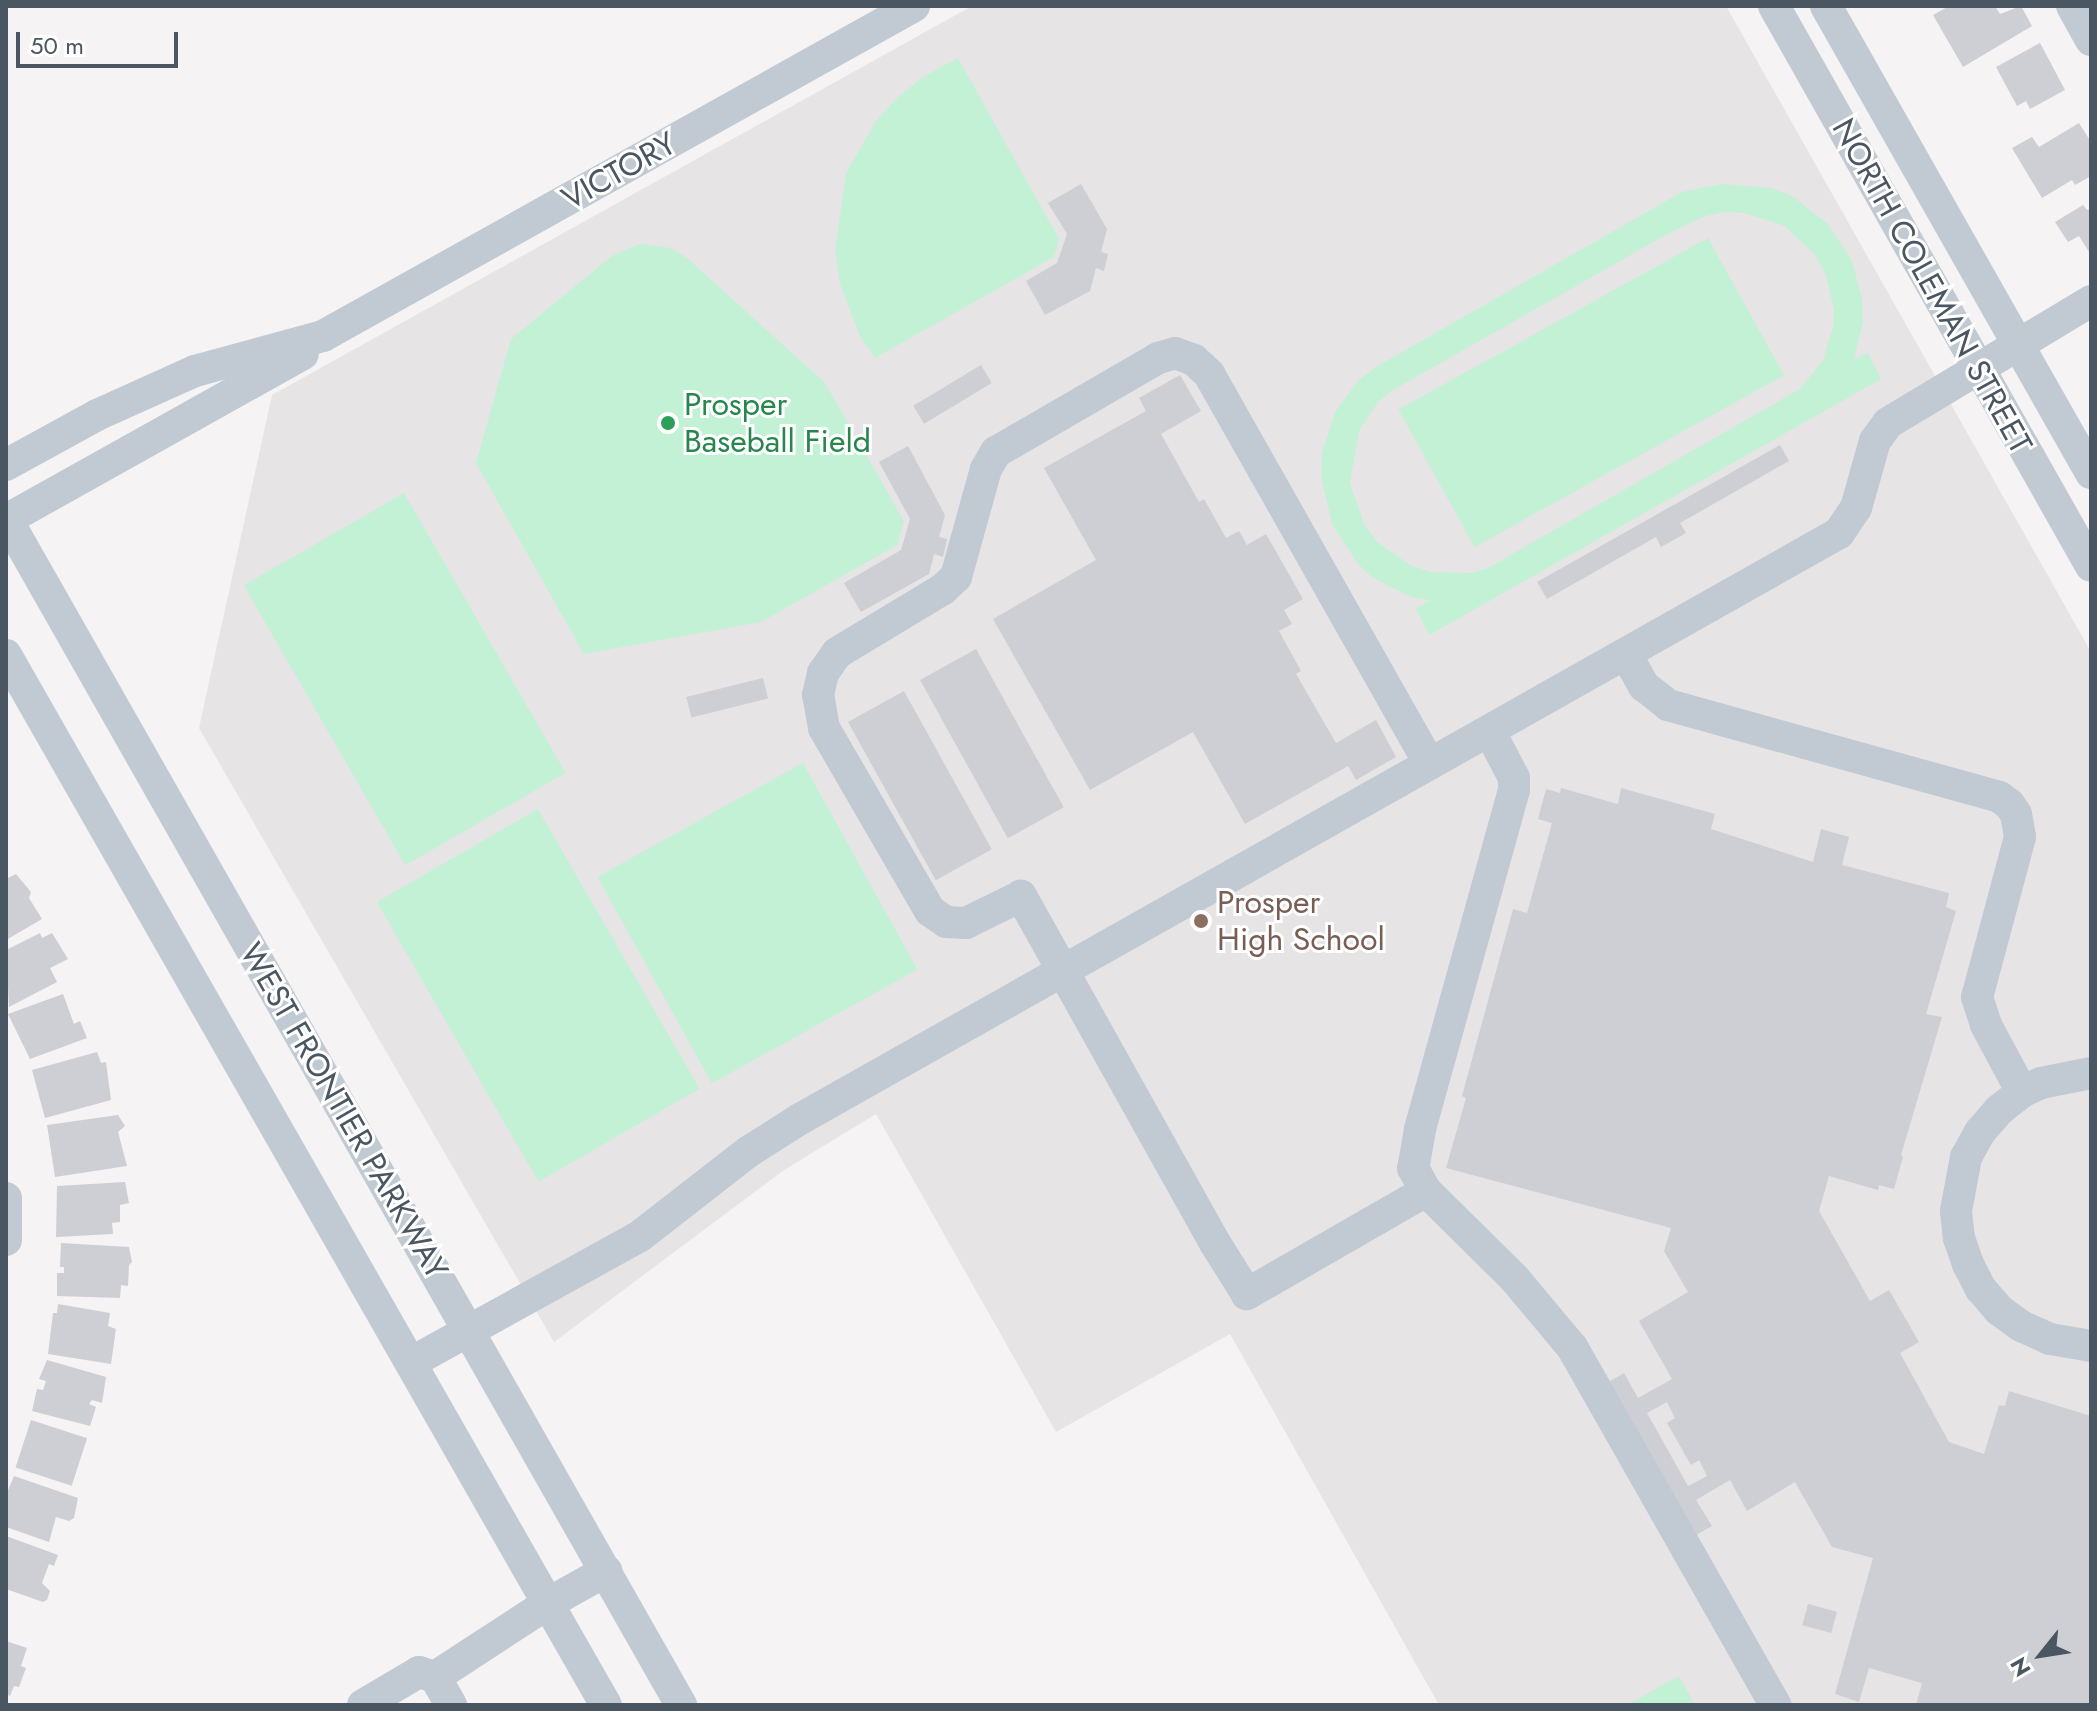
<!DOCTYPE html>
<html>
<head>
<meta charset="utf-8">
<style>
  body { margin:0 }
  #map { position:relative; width:2097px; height:1711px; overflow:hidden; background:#f5f3f3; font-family:Jost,sans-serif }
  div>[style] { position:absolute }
  .education>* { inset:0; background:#e6e4e5 }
  .green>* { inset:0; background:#c3f1d5; transform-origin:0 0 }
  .building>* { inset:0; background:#cdcfd5; transform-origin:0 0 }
  .minor>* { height:32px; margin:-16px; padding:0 16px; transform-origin:16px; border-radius:16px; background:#c1cad2 }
  .dots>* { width:22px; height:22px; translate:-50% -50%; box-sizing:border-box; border:4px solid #fff; border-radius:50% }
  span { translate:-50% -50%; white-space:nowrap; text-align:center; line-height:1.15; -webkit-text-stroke:6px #fff; paint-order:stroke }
  .street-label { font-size:32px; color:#4a5661 }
  .leisure-label { font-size:32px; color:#27864d }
  .left { translate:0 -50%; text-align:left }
  .education-label { font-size:32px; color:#785e54 }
  .frame { position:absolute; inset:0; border:8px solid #4a5661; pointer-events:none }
  .north { position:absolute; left:2001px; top:1615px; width:80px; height:80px; -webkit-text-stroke:6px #fff; paint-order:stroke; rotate:240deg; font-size:22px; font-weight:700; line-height:32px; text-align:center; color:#4a5661 }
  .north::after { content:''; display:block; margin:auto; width:28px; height:36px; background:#4a5661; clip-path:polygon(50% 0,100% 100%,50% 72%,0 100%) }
  .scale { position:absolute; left:16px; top:32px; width:162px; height:36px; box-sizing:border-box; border:4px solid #4a5661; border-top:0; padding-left:10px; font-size:24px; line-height:28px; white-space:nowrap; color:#4a5661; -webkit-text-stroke:6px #fff; paint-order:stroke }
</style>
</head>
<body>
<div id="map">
  <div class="education">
    <i style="clip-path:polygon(972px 6px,1726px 6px,2091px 652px,2091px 1705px,1439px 1705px,1230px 1334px,1056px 1432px,876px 1114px,784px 1170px,554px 1342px,199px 728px,272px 395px)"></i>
  </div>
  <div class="green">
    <i style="clip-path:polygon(958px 58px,1059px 239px,1054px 257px,875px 358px,860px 336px,840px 284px,835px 250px,846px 173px,876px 121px,899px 96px,923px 77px)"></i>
    <i style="clip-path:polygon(evenodd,1722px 184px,1771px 188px,1792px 196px,1828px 224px,1852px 261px,1862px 299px,1863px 322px,1854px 359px,1868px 353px,1881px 379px,1429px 635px,1416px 609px,1430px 600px,1411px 597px,1372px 577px,1358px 564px,1332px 524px,1321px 477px,1322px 453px,1335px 412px,1358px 381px,1376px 367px,1682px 192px,1722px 184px,1725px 212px,1745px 213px,1785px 226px,1815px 255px,1826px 275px,1834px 310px,1833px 327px,1823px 360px,1800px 389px,1488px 568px,1471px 573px,1430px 572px,1410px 565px,1377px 542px,1364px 524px,1350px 483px,1359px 431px,1378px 402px,1393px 390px,1671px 232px,1706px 216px,1725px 212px)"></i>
    <i style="left:1708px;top:238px;width:157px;height:354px;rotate:61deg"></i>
    <i style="clip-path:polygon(640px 244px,671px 248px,687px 258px,825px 383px,904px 521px,897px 545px,761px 622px,584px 654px,476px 463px,511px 339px,612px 256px)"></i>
    <i style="left:404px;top:493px;width:323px;height:185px;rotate:60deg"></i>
    <i style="left:803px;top:763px;width:236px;height:235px;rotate:61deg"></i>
    <i style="left:538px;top:809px;width:323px;height:186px;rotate:60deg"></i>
    <i style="clip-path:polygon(1679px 1676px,1695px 1705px,1627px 1705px)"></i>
  </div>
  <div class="building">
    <i style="clip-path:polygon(1949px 6px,1995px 6px,2000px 14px,2021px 6px,2032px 26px,1963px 67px,1933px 15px)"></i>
    <i style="clip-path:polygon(2040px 43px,2065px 90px,2030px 109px,2026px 101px,2017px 106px,1996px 67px)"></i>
    <i style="clip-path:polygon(2079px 123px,2091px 142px,2091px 176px,2075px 185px,2072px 180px,2042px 198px,2012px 148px,2032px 137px,2039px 147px)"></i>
    <i style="clip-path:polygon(1081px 184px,1107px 229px,1101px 252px,1108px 254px,1104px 271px,1096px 268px,1090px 291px,1045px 315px,1026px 281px,1057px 263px,1067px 234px,1048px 203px)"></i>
    <i style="clip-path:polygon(2083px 205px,2087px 210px,2091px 208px,2091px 255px,2079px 236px,2068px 242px,2055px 222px)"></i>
    <i style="left:981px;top:365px;width:21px;height:79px;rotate:59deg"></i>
    <i style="clip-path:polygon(1180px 375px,1201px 411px,1161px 434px,1199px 502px,1204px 499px,1226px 538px,1239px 531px,1247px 545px,1266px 534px,1303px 599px,1284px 610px,1292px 624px,1279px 631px,1301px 671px,1296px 674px,1336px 743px,1376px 720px,1396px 757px,1356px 780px,1348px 766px,1245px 824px,1193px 732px,1090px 790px,993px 619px,1096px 560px,1044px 468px,1146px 411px,1139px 398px)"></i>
    <i style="clip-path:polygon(1780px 445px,1789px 461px,1680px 523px,1686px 533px,1661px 547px,1656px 537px,1547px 599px,1537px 582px)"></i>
    <i style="clip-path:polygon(908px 446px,945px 515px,939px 537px,947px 539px,943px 557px,934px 554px,929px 574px,861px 612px,844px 583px,901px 550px,910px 519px,879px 462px)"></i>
    <i style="left:976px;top:649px;width:181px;height:64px;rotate:61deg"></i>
    <i style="left:763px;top:678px;width:21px;height:79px;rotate:76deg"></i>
    <i style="left:904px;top:691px;width:181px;height:64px;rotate:61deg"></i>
    <i style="clip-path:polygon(evenodd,1561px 788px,1618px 804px,1621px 788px,1715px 814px,1711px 829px,1813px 862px,1821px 829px,1849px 837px,1842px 865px,1949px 893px,1946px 907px,1956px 911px,1926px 1014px,1942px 1017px,1901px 1155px,1903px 1157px,1894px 1189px,1879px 1185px,1878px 1190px,1829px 1176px,1819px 1211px,1870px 1301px,1889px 1290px,1919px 1342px,1900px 1353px,1949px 1442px,1984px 1454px,1999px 1405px,2005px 1406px,2009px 1391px,2091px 1416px,2091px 1705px,1916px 1705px,1922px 1683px,1869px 1668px,1859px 1702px,1835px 1694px,1873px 1558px,1832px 1547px,1795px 1482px,1747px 1511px,1730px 1480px,1696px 1500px,1712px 1526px,1694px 1536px,1607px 1383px,1624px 1373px,1638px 1398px,1672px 1379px,1639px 1321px,1688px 1292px,1664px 1251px,1671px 1228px,1446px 1168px,1466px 1098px,1462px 1096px,1513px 909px,1527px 913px,1552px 823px,1538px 819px,1546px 789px,1560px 793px,1561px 788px,1667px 1402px,1675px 1418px,1667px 1423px,1691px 1465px,1699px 1460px,1707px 1476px,1688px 1486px,1647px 1413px,1667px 1402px)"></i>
    <i style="clip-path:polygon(16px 874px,31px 892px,29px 898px,42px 919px,6px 940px,6px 879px)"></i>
    <i style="clip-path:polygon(40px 933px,42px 938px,52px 933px,68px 959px,50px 968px,57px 982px,9px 1007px,6px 950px)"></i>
    <i style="clip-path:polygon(63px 994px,74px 1024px,80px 1021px,87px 1038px,30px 1059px,8px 1014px)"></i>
    <i style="clip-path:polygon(97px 1052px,101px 1063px,106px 1062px,111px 1100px,45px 1118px,32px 1070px)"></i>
    <i style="clip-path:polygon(118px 1115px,125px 1126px,118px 1132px,127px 1166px,55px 1177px,47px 1125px)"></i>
    <i style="clip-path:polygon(125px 1182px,129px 1203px,120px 1205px,120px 1222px,112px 1223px,113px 1234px,56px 1237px,57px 1186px)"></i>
    <i style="clip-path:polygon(61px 1243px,129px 1247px,132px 1262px,129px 1265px,128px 1286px,121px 1285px,120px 1298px,57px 1296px,57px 1273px,64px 1273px,64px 1267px,60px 1267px)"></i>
    <i style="clip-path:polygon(58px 1304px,110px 1313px,108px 1326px,116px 1329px,111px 1364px,48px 1354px,53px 1313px,57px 1313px)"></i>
    <i style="clip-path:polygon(47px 1360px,106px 1377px,102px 1403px,92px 1400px,89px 1404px,96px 1407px,90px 1426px,32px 1411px,37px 1389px,43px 1390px,46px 1381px,39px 1379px)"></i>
    <i style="left:31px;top:1420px;width:59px;height:50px;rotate:18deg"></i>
    <i style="clip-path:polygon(14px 1476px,78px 1498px,74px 1518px,69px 1521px,56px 1517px,49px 1542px,6px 1527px,6px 1495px)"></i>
    <i style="clip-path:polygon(6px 1536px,58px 1555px,54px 1566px,49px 1564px,42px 1583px,50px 1591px,47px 1600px,43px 1602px,6px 1589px)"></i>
    <i style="left:1808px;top:1604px;width:30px;height:22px;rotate:15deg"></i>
    <i style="clip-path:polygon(6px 1641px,27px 1648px,21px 1666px,26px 1668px,19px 1687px,14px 1686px,10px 1696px,6px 1694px)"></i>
  </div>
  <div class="minor">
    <i style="left:1774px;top:6px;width:643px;rotate:60.49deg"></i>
    <i style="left:1826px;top:6px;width:537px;rotate:60.43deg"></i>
    <i style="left:2072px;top:6px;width:39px;rotate:61deg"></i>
    <i style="left:6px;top:465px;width:104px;rotate:-28.8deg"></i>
    <i style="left:97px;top:415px;width:107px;rotate:-24.2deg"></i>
    <i style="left:195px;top:371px;width:133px;rotate:-15.3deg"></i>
    <i style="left:323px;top:336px;width:677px;rotate:-29.18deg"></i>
    <i style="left:6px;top:518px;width:1366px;rotate:60.37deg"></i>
    <i style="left:6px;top:520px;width:340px;rotate:-29.2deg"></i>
    <i style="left:1626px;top:654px;width:37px;rotate:61deg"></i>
    <i style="left:1644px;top:686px;width:31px;rotate:38deg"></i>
    <i style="left:1668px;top:705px;width:344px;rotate:15.5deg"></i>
    <i style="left:1999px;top:797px;width:12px;rotate:35deg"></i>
    <i style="left:2009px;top:804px;width:12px;rotate:55deg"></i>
    <i style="left:2016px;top:814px;width:23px;rotate:80deg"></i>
    <i style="left:2020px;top:837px;width:166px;rotate:105deg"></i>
    <i style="left:1977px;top:997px;width:29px;rotate:72deg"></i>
    <i style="left:1986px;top:1025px;width:76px;rotate:61.8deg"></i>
    <i style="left:6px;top:655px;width:1209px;rotate:60.26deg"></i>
    <i style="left:1490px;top:732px;width:52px;rotate:62.4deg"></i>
    <i style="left:1514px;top:778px;width:12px;rotate:90deg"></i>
    <i style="left:1514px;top:790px;width:353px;rotate:105.5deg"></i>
    <i style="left:1420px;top:1130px;width:39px;rotate:100deg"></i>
    <i style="left:1413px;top:1168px;width:26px;rotate:61deg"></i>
    <i style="left:1426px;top:1191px;width:124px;rotate:44.7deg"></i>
    <i style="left:1514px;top:1278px;width:90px;rotate:50deg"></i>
    <i style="left:1572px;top:1347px;width:412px;rotate:60.4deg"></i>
    <i style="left:2091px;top:1073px;width:51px;rotate:168.7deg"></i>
    <i style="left:2041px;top:1083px;width:21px;rotate:155deg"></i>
    <i style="left:2022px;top:1092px;width:29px;rotate:142deg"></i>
    <i style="left:1999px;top:1110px;width:29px;rotate:131deg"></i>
    <i style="left:1980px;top:1132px;width:29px;rotate:119deg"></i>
    <i style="left:1966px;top:1157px;width:55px;rotate:100.5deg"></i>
    <i style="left:1956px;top:1211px;width:27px;rotate:84deg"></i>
    <i style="left:1959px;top:1238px;width:28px;rotate:71deg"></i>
    <i style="left:1968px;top:1264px;width:28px;rotate:63deg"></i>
    <i style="left:1981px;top:1289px;width:28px;rotate:49deg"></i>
    <i style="left:1999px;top:1310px;width:27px;rotate:36deg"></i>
    <i style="left:2021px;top:1326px;width:32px;rotate:24deg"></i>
    <i style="left:2050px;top:1339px;width:42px;rotate:9.7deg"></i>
    <i style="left:1426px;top:1191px;width:207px;rotate:150.1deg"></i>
    <i style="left:1247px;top:1294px;width:60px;rotate:-122.1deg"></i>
    <i style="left:1215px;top:1243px;width:398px;rotate:-119.2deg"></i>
    <i style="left:1021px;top:896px;width:61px;rotate:153.9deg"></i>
    <i style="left:966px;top:923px;width:20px;rotate:-177deg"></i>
    <i style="left:946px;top:922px;width:19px;rotate:-145deg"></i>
    <i style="left:930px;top:911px;width:211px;rotate:-120.1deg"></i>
    <i style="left:824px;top:728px;width:34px;rotate:-100deg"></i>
    <i style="left:818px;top:695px;width:23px;rotate:-77deg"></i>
    <i style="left:823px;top:673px;width:24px;rotate:-55deg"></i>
    <i style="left:837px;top:653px;width:124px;rotate:-31.1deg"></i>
    <i style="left:943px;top:589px;width:18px;rotate:-43deg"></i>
    <i style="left:956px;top:577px;width:112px;rotate:-74.5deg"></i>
    <i style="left:986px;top:469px;width:20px;rotate:-60deg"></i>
    <i style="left:996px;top:452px;width:187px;rotate:-30.1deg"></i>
    <i style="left:1158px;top:358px;width:18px;rotate:-16deg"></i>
    <i style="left:1175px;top:353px;width:20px;rotate:20deg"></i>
    <i style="left:1194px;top:360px;width:21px;rotate:43deg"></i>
    <i style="left:1209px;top:374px;width:448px;rotate:60.5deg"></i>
    <i style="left:6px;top:1198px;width:42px;rotate:90deg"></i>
    <i style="left:412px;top:1362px;width:260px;rotate:-28.9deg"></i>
    <i style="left:640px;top:1236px;width:137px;rotate:-37.9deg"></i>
    <i style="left:748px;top:1152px;width:62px;rotate:-32.4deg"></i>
    <i style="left:800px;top:1119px;width:1193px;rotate:-29.42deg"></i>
    <i style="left:1839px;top:533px;width:30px;rotate:-56deg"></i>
    <i style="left:1856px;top:508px;width:70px;rotate:-74.2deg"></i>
    <i style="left:1875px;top:441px;width:22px;rotate:-54deg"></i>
    <i style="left:1888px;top:423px;width:237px;rotate:-31deg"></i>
    <i style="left:435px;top:1677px;width:134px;rotate:-33.1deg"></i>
    <i style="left:547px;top:1604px;width:68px;rotate:-29.2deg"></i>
    <i style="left:363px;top:1705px;width:65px;rotate:-30.5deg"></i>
    <i style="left:419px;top:1672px;width:17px;rotate:17deg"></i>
    <i style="left:435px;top:1677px;width:32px;rotate:60deg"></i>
  </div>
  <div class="dots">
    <i style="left:668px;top:423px;background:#2e9e5b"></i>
    <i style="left:1201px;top:921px;background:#8d6e63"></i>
  </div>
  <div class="street-label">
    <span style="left:619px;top:171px;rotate:-29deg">VICTORY</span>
    <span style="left:1932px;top:286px;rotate:61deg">NORTH COLEMAN STREET</span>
    <span style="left:344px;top:1111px;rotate:60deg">WEST FRONTIER PARKWAY</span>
  </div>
  <div class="leisure-label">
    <span class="left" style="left:684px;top:423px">Prosper<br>Baseball Field</span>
  </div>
  <div class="education-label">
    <span class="left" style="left:1217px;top:921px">Prosper<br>High School</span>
  </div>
  <div class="frame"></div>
  <div class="north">N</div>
  <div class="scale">50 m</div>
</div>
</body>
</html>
